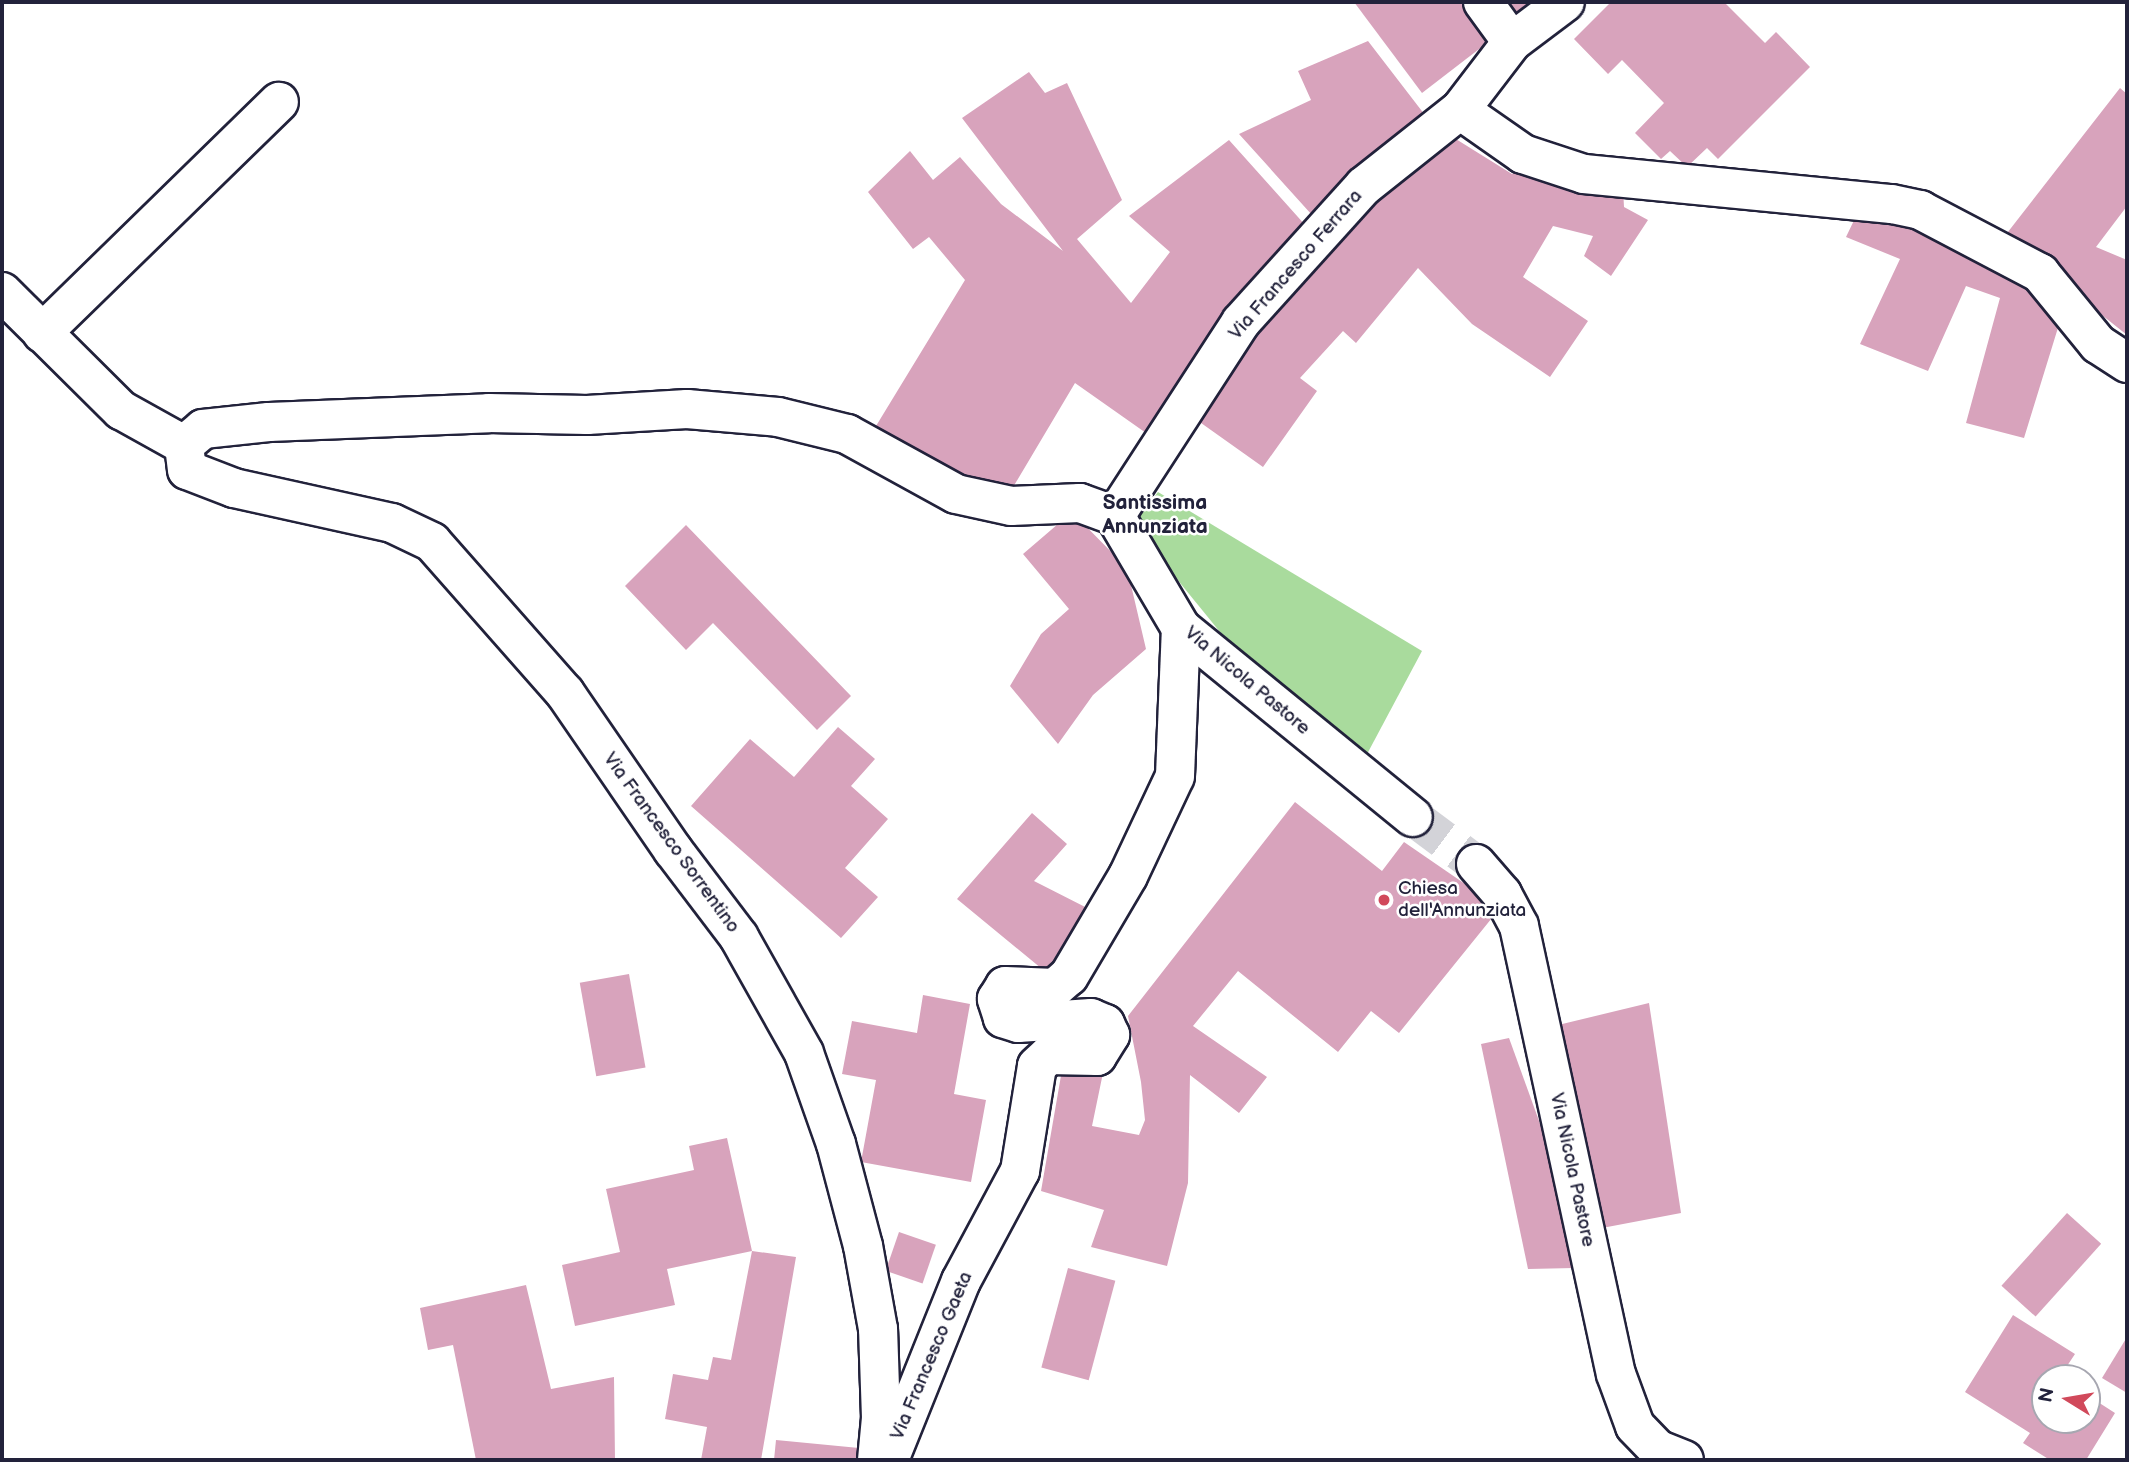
<!DOCTYPE html>
<html>
<head>
<meta charset="utf-8">
<style>
  body { margin:0 }
  #map { position:relative; width:2129px; height:1462px; overflow:hidden; background:#fff; font-family:"Balsamiq Sans",sans-serif }
  div>[style] { position:absolute }
  .green>* { inset:0; background:#a9db9d }
  .building>* { inset:0; background:#d8a3bc; transform-origin:0 0 }
  .tertiary-tunnel>* { height:38px; margin-top:-19px; transform-origin:0; background:repeating-linear-gradient(90deg,#d3d3d8 0 38px,transparent 0 57px) }
  .roads { filter:drop-shadow(2px 0 #22223b) drop-shadow(-2px 0 #22223b) drop-shadow(0 2px #22223b) drop-shadow(0 -2px #22223b) }
  .minor>* { height:38px; margin:-19px; padding:0 19px; transform-origin:19px; border-radius:19px; background:#fff }
  .tertiary>* { height:38px; margin:-19px; padding:0 19px; transform-origin:19px; border-radius:19px; background:#fff }
  .dots>* { width:19px; height:19px; translate:-50% -50%; box-sizing:border-box; border:4px solid #fff; border-radius:50% }
  span { translate:-50% -50%; white-space:nowrap; text-align:center; line-height:1.15; -webkit-text-stroke:5px #fff; paint-order:stroke }
  .street-label { font-size:19px; color:#22223b }
  .poi-label { font-size:19px; color:#22223b }
  .left { translate:0 -50%; text-align:left }
  .neighbourhood-label { font-size:21px; color:#22223b; font-weight:700 }
  .frame { position:absolute; inset:0; border:4px solid #22223b; pointer-events:none }
  .north { position:absolute; left:2031px; top:1364px; width:70px; height:70px; box-sizing:border-box; background:#fff; border:2px solid #a7a7b1; border-radius:50%; rotate:281deg; font-size:19px; font-weight:700; line-height:28px; text-align:center; color:#22223b }
  .north::after { content:''; display:block; margin:auto; width:24px; height:32px; background:#d1495b; clip-path:polygon(50% 0,100% 100%,50% 72%,0 100%) }
</style>
</head>
<body>
<div id="map">
  <div class="green">
    <i style="clip-path:polygon(1158px 492px,1422px 651px,1366px 756px,1292px 699px,1220px 632px,1172px 573px,1139px 516px)"></i>
  </div>
  <div class="building">
    <i style="clip-path:polygon(1354px 2px,1470px 2px,1496px 36px,1422px 93px)"></i>
    <i style="clip-path:polygon(1496px 2px,1535px 2px,1507px 18px)"></i>
    <i style="clip-path:polygon(1611px 2px,1724px 2px,1765px 43px,1776px 32px,1810px 67px,1718px 159px,1707px 148px,1687px 167px,1670px 151px,1661px 159px,1635px 133px,1664px 103px,1622px 60px,1608px 74px,1574px 39px)"></i>
    <i style="clip-path:polygon(1368px 41px,1428px 119px,1312px 215px,1239px 134px,1311px 100px,1298px 71px)"></i>
    <i style="clip-path:polygon(1029px 72px,1045px 93px,1067px 83px,1122px 200px,1077px 239px,1131px 303px,1170px 252px,1129px 216px,1229px 140px,1306px 226px,1238px 306px,1146px 433px,1075px 383px,1009px 494px,974px 484px,876px 426px,965px 280px,929px 237px,913px 249px,868px 192px,910px 151px,933px 180px,960px 157px,1001px 204px,1063px 251px,962px 118px)"></i>
    <i style="clip-path:polygon(2120px 88px,2127px 94px,2127px 206px,2096px 247px,2127px 260px,2127px 335px,2004px 237px)"></i>
    <i style="clip-path:polygon(1443px 131px,1512px 174px,1528px 165px,1623px 188px,1624px 207px,1648px 220px,1611px 276px,1584px 256px,1593px 236px,1553px 226px,1523px 277px,1588px 321px,1550px 377px,1472px 324px,1418px 268px,1356px 343px,1343px 331px,1300px 378px,1317px 391px,1263px 467px,1194px 418px,1248px 342px,1372px 197px)"></i>
    <i style="clip-path:polygon(1859px 210px,1891px 211px,2040px 280px,2061px 318px,2024px 438px,1966px 423px,2000px 298px,1966px 286px,1928px 371px,1860px 344px,1900px 259px,1846px 237px)"></i>
    <i style="clip-path:polygon(1072px 512px,1127px 568px,1146px 649px,1093px 695px,1058px 744px,1010px 686px,1041px 634px,1069px 609px,1023px 554px)"></i>
    <i style="clip-path:polygon(686px 525px,851px 696px,817px 730px,713px 623px,686px 650px,625px 586px)"></i>
    <i style="clip-path:polygon(838px 727px,875px 759px,851px 786px,888px 819px,845px 868px,878px 897px,841px 938px,691px 806px,750px 739px,794px 777px)"></i>
    <i style="clip-path:polygon(1295px 802px,1382px 871px,1404px 842px,1500px 908px,1399px 1033px,1371px 1011px,1338px 1052px,1238px 971px,1193px 1026px,1267px 1077px,1239px 1113px,1190px 1075px,1188px 1183px,1167px 1266px,1091px 1247px,1104px 1210px,1041px 1191px,1063px 1064px,1104px 1068px,1092px 1126px,1139px 1135px,1145px 1120px,1141px 1082px,1128px 1016px)"></i>
    <i style="clip-path:polygon(1032px 813px,1067px 844px,1034px 881px,1095px 912px,1053px 978px,957px 899px)"></i>
    <i style="left:629px;top:974px;width:95px;height:50px;rotate:80deg"></i>
    <i style="clip-path:polygon(923px 995px,970px 1004px,954px 1094px,986px 1100px,971px 1182px,861px 1162px,876px 1080px,842px 1074px,852px 1021px,917px 1033px)"></i>
    <i style="clip-path:polygon(1649px 1003px,1681px 1213px,1602px 1228px,1554px 1026px)"></i>
    <i style="clip-path:polygon(1509px 1038px,1559px 1176px,1574px 1268px,1528px 1269px,1481px 1044px)"></i>
    <i style="clip-path:polygon(727px 1138px,752px 1251px,796px 1257px,761px 1460px,701px 1460px,707px 1427px,665px 1419px,673px 1374px,708px 1380px,713px 1357px,731px 1360px,752px 1251px,667px 1269px,675px 1305px,575px 1326px,562px 1265px,620px 1252px,606px 1189px,694px 1170px,689px 1146px)"></i>
    <i style="left:2067px;top:1213px;width:46px;height:98px;rotate:42deg"></i>
    <i style="left:899px;top:1232px;width:39px;height:41px;rotate:19deg"></i>
    <i style="left:1068px;top:1268px;width:49px;height:103px;rotate:15deg"></i>
    <i style="clip-path:polygon(526px 1285px,551px 1389px,614px 1377px,615px 1460px,476px 1460px,453px 1345px,428px 1350px,420px 1308px)"></i>
    <i style="clip-path:polygon(2013px 1315px,2075px 1354px,2059px 1378px,2045px 1378px,2045px 1420px,2087px 1420px,2087px 1395px,2115px 1413px,2086px 1460px,2050px 1460px,2023px 1443px,2030px 1433px,1965px 1392px)"></i>
    <i style="clip-path:polygon(2127px 1337px,2127px 1393px,2102px 1378px)"></i>
    <i style="clip-path:polygon(776px 1440px,859px 1448px,858px 1460px,774px 1460px)"></i>
  </div>
  <div class="tertiary-tunnel">
    <i style="left:1413px;top:817px;width:79px;rotate:36.7deg"></i>
  </div>
  <div class="roads">
    <div class="minor">
      <i style="left:1483px;top:2px;width:49px;rotate:54.1deg"></i>
      <i style="left:1460px;top:110px;width:77px;rotate:34.9deg"></i>
      <i style="left:1523px;top:154px;width:64px;rotate:18.2deg"></i>
      <i style="left:1584px;top:174px;width:309px;rotate:5.6deg"></i>
      <i style="left:1892px;top:204px;width:29px;rotate:12deg"></i>
      <i style="left:1920px;top:210px;width:136px;rotate:27.7deg"></i>
      <i style="left:2040px;top:273px;width:92px;rotate:50.8deg"></i>
      <i style="left:2098px;top:344px;width:35px;rotate:33deg"></i>
      <i style="left:2px;top:292px;width:168px;rotate:44.8deg"></i>
      <i style="left:121px;top:410px;width:72px;rotate:29.1deg"></i>
      <i style="left:42px;top:333px;width:331px;rotate:-44.3deg"></i>
      <i style="left:889px;top:1460px;width:193px;rotate:-68.1deg"></i>
      <i style="left:961px;top:1281px;width:125px;rotate:-61.8deg"></i>
      <i style="left:1020px;top:1171px;width:106px;rotate:-80.8deg"></i>
      <i style="left:1037px;top:1066px;width:16px;rotate:-43deg"></i>
      <i style="left:1049px;top:1055px;width:48px;rotate:1.2deg"></i>
      <i style="left:1097px;top:1056px;width:25px;rotate:-58deg"></i>
      <i style="left:1110px;top:1035px;width:12px;rotate:-114deg"></i>
      <i style="left:1105px;top:1024px;width:15px;rotate:-157deg"></i>
      <i style="left:1091px;top:1018px;width:73px;rotate:176.1deg"></i>
      <i style="left:1018px;top:1023px;width:16px;rotate:-162deg"></i>
      <i style="left:1003px;top:1018px;width:20px;rotate:-108deg"></i>
      <i style="left:997px;top:999px;width:15px;rotate:-58deg"></i>
      <i style="left:1005px;top:986px;width:50px;rotate:2.3deg"></i>
      <i style="left:1055px;top:988px;width:18px;rotate:-41deg"></i>
      <i style="left:1069px;top:976px;width:116px;rotate:-59.5deg"></i>
      <i style="left:1128px;top:876px;width:110px;rotate:-64.8deg"></i>
      <i style="left:1175px;top:776px;width:148px;rotate:-87.7deg"></i>
    </div>
    <div class="tertiary">
      <i style="left:1115px;top:516px;width:231px;rotate:-57deg"></i>
      <i style="left:1241px;top:322px;width:183px;rotate:-47.9deg"></i>
      <i style="left:1364px;top:186px;width:122px;rotate:-38.4deg"></i>
      <i style="left:1460px;top:110px;width:86px;rotate:-52.6deg"></i>
      <i style="left:1512px;top:42px;width:66px;rotate:-37deg"></i>
      <i style="left:1115px;top:516px;width:130px;rotate:59.5deg"></i>
      <i style="left:1181px;top:628px;width:299px;rotate:39.2deg"></i>
      <i style="left:1476px;top:864px;width:40px;rotate:49deg"></i>
      <i style="left:1502px;top:894px;width:36px;rotate:62deg"></i>
      <i style="left:1519px;top:926px;width:458px;rotate:77.8deg"></i>
      <i style="left:1616px;top:1374px;width:55px;rotate:69.9deg"></i>
      <i style="left:1635px;top:1426px;width:32px;rotate:46deg"></i>
      <i style="left:1657px;top:1449px;width:29px;rotate:22deg"></i>
      <i style="left:877px;top:1460px;width:42px;rotate:-84.6deg"></i>
      <i style="left:881px;top:1418px;width:89px;rotate:-91.9deg"></i>
      <i style="left:878px;top:1329px;width:84px;rotate:-100.2deg"></i>
      <i style="left:863px;top:1246px;width:106px;rotate:-104.8deg"></i>
      <i style="left:836px;top:1144px;width:96px;rotate:-109.4deg"></i>
      <i style="left:804px;top:1053px;width:133px;rotate:-119.3deg"></i>
      <i style="left:739px;top:937px;width:109px;rotate:-127.2deg"></i>
      <i style="left:673px;top:850px;width:191px;rotate:-124.5deg"></i>
      <i style="left:565px;top:693px;width:201px;rotate:-131.4deg"></i>
      <i style="left:432px;top:542px;width:44px;rotate:-154.6deg"></i>
      <i style="left:392px;top:523px;width:162px;rotate:-167.5deg"></i>
      <i style="left:234px;top:488px;width:50px;rotate:-159deg"></i>
      <i style="left:187px;top:470px;width:25px;rotate:-97deg"></i>
      <i style="left:184px;top:445px;width:25px;rotate:-40deg"></i>
      <i style="left:203px;top:429px;width:66px;rotate:-6.1deg"></i>
      <i style="left:269px;top:422px;width:220px;rotate:-2.3deg"></i>
      <i style="left:489px;top:413px;width:98px;rotate:1.2deg"></i>
      <i style="left:587px;top:415px;width:100px;rotate:-3.4deg"></i>
      <i style="left:687px;top:409px;width:91px;rotate:5deg"></i>
      <i style="left:778px;top:417px;width:71px;rotate:13.8deg"></i>
      <i style="left:847px;top:434px;width:124px;rotate:28.8deg"></i>
      <i style="left:956px;top:494px;width:56px;rotate:12.3deg"></i>
      <i style="left:1011px;top:506px;width:69px;rotate:-2.5deg"></i>
      <i style="left:1080px;top:503px;width:37px;rotate:20deg"></i>
    </div>
  </div>
  <div class="dots">
    <i style="left:1384px;top:900px;background:#d1495b"></i>
  </div>
  <div class="street-label">
    <span style="left:1296px;top:265px;rotate:-49deg">Via Francesco Ferrara</span>
    <span style="left:1247px;top:681px;rotate:40deg">Via Nicola Pastore</span>
    <span style="left:671px;top:843px;rotate:54deg">Via Francesco Sorrentino</span>
    <span style="left:1572px;top:1170px;rotate:78deg">Via Nicola Pastore</span>
    <span style="left:932px;top:1356px;rotate:-67deg">Via Francesco Gaeta</span>
  </div>
  <div class="poi-label">
    <span class="left" style="left:1398px;top:900px">Chiesa<br>dell'Annunziata</span>
  </div>
  <div class="neighbourhood-label">
    <span style="left:1155px;top:515px">Santissima<br>Annunziata</span>
  </div>
  <div class="frame"></div>
  <div class="north">N</div>
</div>
</body>
</html>
